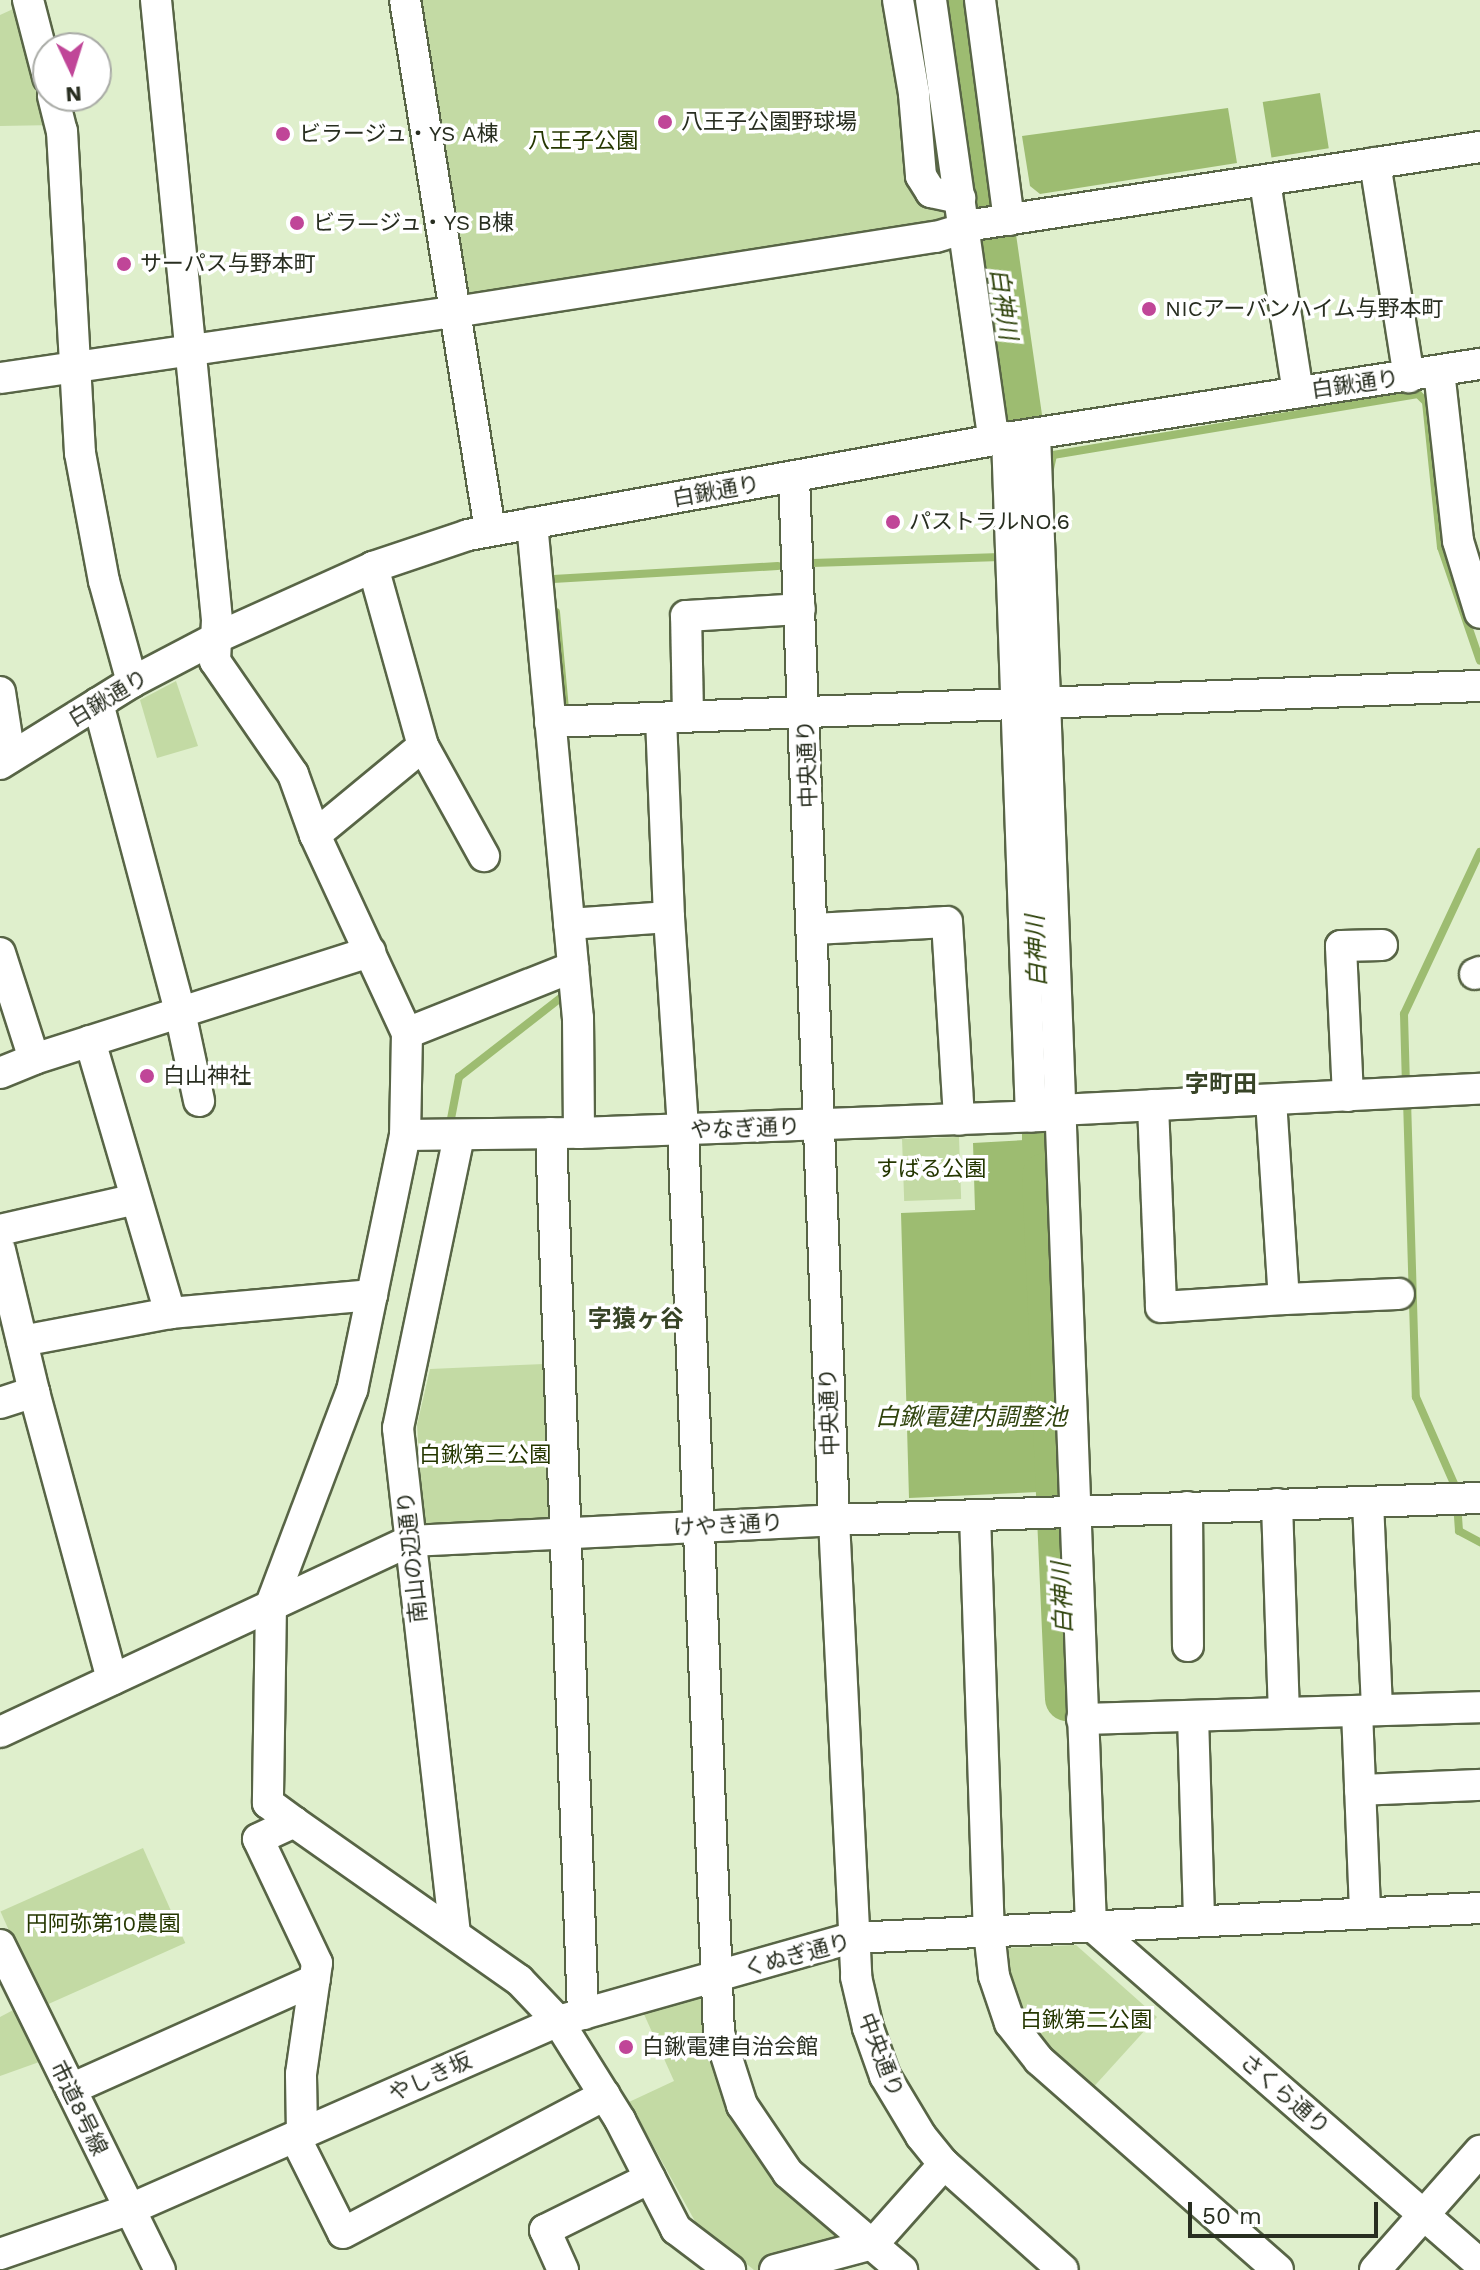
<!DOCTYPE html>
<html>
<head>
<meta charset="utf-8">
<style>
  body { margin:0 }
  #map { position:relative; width:1480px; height:2270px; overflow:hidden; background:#dfefcc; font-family:"Work Sans","Noto Sans JP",sans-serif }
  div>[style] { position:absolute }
  .green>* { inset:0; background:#c3daa4; transform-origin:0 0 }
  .water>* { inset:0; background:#9dbc71; transform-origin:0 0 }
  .stream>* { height:8px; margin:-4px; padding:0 4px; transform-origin:4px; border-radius:4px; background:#9dbc71 }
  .river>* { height:46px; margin:-23px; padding:0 23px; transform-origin:23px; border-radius:23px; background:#9dbc71 }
  .roads { filter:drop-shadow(2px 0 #586546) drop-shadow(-2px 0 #586546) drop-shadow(0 2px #586546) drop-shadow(0 -2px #586546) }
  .minor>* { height:30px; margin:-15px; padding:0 15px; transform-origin:15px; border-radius:15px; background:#fff }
  .dots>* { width:22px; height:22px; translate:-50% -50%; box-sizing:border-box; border:4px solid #fff; border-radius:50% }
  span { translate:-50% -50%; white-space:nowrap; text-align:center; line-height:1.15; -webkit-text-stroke:7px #fff; paint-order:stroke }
  .poi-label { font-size:22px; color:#282e20 }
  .left { translate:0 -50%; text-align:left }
  .park-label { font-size:22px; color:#253700 }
  .street-label { font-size:22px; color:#282e20 }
  .water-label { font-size:24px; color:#30440d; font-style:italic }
  .neighbourhood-label { font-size:24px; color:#384427; font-weight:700 }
  .north { position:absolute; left:32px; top:32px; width:80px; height:80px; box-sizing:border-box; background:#fff; border:2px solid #a9aba6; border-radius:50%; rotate:176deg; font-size:22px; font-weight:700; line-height:32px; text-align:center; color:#282e20 }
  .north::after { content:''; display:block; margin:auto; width:28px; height:36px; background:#c04698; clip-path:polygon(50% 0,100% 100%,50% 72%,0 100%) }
  .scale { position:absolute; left:1188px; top:2202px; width:190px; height:36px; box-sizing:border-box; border:4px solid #282e20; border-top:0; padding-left:10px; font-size:24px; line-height:28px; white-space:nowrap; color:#282e20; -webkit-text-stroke:6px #fff; paint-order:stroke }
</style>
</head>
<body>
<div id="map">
  <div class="green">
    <i style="clip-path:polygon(417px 0,919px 0,951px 219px,940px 230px,469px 301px,463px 295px)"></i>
    <i style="clip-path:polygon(24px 4px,56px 125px,0 126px,0 15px)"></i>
    <i style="clip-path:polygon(176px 681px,198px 746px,157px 758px,140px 700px)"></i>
    <i style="left:959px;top:1137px;width:62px;height:57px;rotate:88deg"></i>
    <i style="clip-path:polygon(544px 1364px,555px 1522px,424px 1528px,417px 1425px,430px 1369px)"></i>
    <i style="left:143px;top:1848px;width:104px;height:156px;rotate:66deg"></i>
    <i style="clip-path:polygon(1076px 1945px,1157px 2017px,1089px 2092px,1051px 2056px,1020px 2017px,1002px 1957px,1008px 1948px)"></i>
    <i style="clip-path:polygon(698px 1998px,709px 2004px,711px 2036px,844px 2231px,839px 2247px,768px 2270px,754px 2270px,696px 2223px,629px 2102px,674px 2081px,643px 2012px)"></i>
    <i style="clip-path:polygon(17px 2008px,42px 2061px,0 2076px,0 2017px)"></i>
  </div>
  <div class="water">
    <i style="left:1320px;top:93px;width:56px;height:58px;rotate:81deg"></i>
    <i style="clip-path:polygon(1228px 108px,1237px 163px,1040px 194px,1030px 186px,1022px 136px)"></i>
    <i style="clip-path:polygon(1025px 1140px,1038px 1492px,909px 1498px,901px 1213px,975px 1210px,973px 1143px)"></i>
  </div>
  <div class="stream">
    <i style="left:1050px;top:469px;width:14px;rotate:-78deg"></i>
    <i style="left:1053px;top:455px;width:370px;rotate:-9.5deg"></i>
    <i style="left:1418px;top:394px;width:11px;rotate:45deg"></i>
    <i style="left:1426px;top:402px;width:146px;rotate:84.1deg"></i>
    <i style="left:1441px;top:547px;width:120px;rotate:71.1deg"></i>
    <i style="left:812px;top:563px;width:189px;rotate:-1.8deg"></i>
    <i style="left:553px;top:579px;width:225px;rotate:-3.3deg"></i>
    <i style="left:556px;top:612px;width:97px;rotate:84.7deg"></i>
    <i style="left:1406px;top:1086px;width:72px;rotate:-91.6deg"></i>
    <i style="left:1404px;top:1014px;width:179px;rotate:-64.9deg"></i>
    <i style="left:1407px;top:1100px;width:297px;rotate:88.3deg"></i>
    <i style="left:1416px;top:1397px;width:99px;rotate:66.3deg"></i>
    <i style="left:1456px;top:1488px;width:43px;rotate:86deg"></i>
    <i style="left:1459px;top:1531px;width:24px;rotate:28deg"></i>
    <i style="left:450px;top:1124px;width:48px;rotate:-79.2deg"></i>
    <i style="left:459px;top:1077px;width:132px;rotate:-37.9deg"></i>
  </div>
  <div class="river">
    <i style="left:959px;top:0;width:456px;rotate:81.8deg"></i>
    <i style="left:1024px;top:451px;width:32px;rotate:90deg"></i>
    <i style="left:1045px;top:1070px;width:106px;rotate:90deg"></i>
    <i style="left:1045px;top:1176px;width:523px;rotate:87.48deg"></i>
  </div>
  <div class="roads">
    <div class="minor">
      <i style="left:28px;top:0;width:80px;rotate:75.4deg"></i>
      <i style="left:156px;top:0;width:623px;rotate:84.38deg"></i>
      <i style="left:217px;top:620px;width:41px;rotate:92.8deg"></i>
      <i style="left:215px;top:661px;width:137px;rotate:55.4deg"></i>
      <i style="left:293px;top:774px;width:65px;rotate:70.2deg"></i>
      <i style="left:315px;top:835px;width:218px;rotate:65.1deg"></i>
      <i style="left:407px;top:1033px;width:102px;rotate:91.1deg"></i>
      <i style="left:405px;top:1135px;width:260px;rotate:101.7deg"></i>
      <i style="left:352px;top:1390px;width:229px;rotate:110.7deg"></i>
      <i style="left:271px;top:1604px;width:199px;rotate:90.9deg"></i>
      <i style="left:268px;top:1803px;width:32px;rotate:36deg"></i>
      <i style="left:405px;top:0;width:537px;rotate:80.89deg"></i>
      <i style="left:898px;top:0;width:95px;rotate:80.3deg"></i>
      <i style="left:914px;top:94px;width:82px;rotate:85.1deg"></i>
      <i style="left:921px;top:176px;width:19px;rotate:58deg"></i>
      <i style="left:931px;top:192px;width:30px;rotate:12deg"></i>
      <i style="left:931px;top:0;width:444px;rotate:81.9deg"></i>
      <i style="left:980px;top:0;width:222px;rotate:82.5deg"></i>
      <i style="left:53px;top:96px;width:36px;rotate:76deg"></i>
      <i style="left:62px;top:131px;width:323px;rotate:86.8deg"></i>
      <i style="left:80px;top:453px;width:130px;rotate:79.4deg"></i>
      <i style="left:104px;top:581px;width:105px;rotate:74.5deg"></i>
      <i style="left:1375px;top:163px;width:217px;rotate:81deg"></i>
      <i style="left:1265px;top:182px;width:213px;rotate:81.1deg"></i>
      <i style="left:1439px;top:371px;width:171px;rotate:83.6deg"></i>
      <i style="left:1458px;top:541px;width:75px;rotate:73deg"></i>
      <i style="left:0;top:378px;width:460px;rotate:-8.3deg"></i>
      <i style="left:455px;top:312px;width:487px;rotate:-8.9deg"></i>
      <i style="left:936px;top:237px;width:45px;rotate:-16.8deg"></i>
      <i style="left:979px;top:224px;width:507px;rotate:-8.74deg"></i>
      <i style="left:1035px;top:434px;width:1492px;rotate:87.85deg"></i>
      <i style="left:1007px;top:437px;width:680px;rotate:87.98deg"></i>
      <i style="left:794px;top:478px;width:1043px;rotate:87.8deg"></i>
      <i style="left:834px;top:1520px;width:458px;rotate:87.2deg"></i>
      <i style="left:856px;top:1977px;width:52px;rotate:76.8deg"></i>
      <i style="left:868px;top:2028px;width:51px;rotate:70.5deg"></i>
      <i style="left:885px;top:2076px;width:70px;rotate:59deg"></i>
      <i style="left:921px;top:2136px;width:36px;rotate:51deg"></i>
      <i style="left:944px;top:2164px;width:159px;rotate:41.7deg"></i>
      <i style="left:532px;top:523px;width:497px;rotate:84.7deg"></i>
      <i style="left:578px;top:1018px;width:115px;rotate:89.5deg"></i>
      <i style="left:0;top:692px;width:66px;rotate:81.3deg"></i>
      <i style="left:98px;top:703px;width:320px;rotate:75.1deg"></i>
      <i style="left:180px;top:1012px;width:91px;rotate:77.9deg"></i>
      <i style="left:688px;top:716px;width:100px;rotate:-91.1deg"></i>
      <i style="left:686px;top:616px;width:114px;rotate:-3.5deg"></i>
      <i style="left:661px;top:718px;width:199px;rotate:87.7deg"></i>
      <i style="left:669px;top:917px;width:213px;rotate:86.2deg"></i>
      <i style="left:683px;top:1130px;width:904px;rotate:87.72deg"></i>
      <i style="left:719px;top:2033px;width:76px;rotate:72.3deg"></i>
      <i style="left:742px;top:2105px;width:82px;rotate:55.9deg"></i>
      <i style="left:788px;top:2173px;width:150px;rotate:40.4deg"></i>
      <i style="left:550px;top:722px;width:931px;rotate:-2.22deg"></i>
      <i style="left:423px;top:746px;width:126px;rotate:61deg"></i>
      <i style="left:0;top:764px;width:155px;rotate:-31.8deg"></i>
      <i style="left:132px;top:682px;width:95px;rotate:-27.6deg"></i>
      <i style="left:216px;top:638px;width:172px;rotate:-24.3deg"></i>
      <i style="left:373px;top:567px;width:100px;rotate:-18.6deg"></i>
      <i style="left:468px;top:535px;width:535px;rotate:-10.24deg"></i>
      <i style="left:994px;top:440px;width:492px;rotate:-8.9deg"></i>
      <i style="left:315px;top:835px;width:140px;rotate:-39.5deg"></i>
      <i style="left:423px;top:746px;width:186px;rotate:-105.6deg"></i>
      <i style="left:569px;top:924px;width:100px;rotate:-4deg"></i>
      <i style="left:814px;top:929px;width:133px;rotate:-3deg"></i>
      <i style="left:947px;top:922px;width:198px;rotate:86.5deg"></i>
      <i style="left:0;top:953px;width:111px;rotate:72.2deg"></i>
      <i style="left:1475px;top:974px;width:5px;rotate:-22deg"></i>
      <i style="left:407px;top:1033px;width:179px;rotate:-21.7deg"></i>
      <i style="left:90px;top:1041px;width:284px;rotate:73.6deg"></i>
      <i style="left:0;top:1073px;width:37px;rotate:-22deg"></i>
      <i style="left:34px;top:1059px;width:353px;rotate:-17.7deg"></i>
      <i style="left:1348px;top:1096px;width:150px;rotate:-92.7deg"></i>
      <i style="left:1341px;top:946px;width:41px;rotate:-1.4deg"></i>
      <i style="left:1271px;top:1100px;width:199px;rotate:86.3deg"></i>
      <i style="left:1284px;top:1299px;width:115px;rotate:-2.5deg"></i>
      <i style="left:1153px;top:1105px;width:202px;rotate:87.7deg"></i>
      <i style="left:1161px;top:1307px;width:123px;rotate:-3.7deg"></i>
      <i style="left:1059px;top:1110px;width:422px;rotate:-2.9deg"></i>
      <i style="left:551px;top:1133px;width:882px;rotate:87.92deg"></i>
      <i style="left:405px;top:1135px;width:174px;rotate:-0.7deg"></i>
      <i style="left:579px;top:1133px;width:470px;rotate:-2.1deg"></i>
      <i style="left:0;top:1230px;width:139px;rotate:-12.8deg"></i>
      <i style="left:0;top:1250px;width:146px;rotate:76.5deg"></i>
      <i style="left:34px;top:1392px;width:298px;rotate:74.8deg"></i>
      <i style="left:22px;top:1341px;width:151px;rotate:-10.7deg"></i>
      <i style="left:170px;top:1313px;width:203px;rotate:-5.1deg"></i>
      <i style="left:0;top:1403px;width:36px;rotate:-18deg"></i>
      <i style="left:1368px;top:1502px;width:208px;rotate:87.5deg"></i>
      <i style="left:1277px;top:1504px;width:209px;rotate:88.1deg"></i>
      <i style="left:1187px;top:1507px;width:139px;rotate:89.6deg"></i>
      <i style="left:975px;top:1515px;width:416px;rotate:88.1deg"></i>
      <i style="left:989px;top:1931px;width:45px;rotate:83.7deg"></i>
      <i style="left:994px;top:1976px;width:50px;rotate:71.2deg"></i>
      <i style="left:1010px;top:2023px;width:47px;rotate:51.9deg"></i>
      <i style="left:1039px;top:2060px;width:318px;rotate:41.3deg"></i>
      <i style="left:1357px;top:1711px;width:202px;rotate:87.7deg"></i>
      <i style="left:1193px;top:1716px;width:204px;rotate:88.3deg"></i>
      <i style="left:1082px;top:1719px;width:398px;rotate:-1.7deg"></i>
      <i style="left:0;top:1732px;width:452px;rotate:-25deg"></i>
      <i style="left:410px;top:1541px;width:425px;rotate:-2.8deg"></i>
      <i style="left:834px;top:1520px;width:646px;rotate:-1.95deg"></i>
      <i style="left:1360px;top:1790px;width:120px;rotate:-2.4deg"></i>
      <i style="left:1091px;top:1925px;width:516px;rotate:41.07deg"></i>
      <i style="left:455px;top:1934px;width:509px;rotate:-96.43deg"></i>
      <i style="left:398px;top:1428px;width:298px;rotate:-78.2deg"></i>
      <i style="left:0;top:1945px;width:362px;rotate:63.8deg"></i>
      <i style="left:71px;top:2089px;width:267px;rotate:-24.1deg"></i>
      <i style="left:302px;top:2133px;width:59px;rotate:-91deg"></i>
      <i style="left:301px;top:2074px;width:112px;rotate:-81.8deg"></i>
      <i style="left:317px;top:1963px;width:137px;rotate:-115.4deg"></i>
      <i style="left:258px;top:1839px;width:40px;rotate:-25deg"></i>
      <i style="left:294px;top:1822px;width:275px;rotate:35.1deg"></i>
      <i style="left:519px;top:1980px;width:57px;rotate:46.4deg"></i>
      <i style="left:558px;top:2021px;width:117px;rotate:57.9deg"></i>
      <i style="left:620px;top:2120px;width:123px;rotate:62.8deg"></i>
      <i style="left:676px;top:2229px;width:68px;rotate:37.2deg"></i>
      <i style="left:295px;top:2137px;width:107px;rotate:63.4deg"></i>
      <i style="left:343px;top:2233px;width:296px;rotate:-27.8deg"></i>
      <i style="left:0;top:2254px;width:135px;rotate:-19deg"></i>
      <i style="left:128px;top:2210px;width:470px;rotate:-23.7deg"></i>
      <i style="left:558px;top:2021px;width:305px;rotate:-15.8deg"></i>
      <i style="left:852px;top:1938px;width:629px;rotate:-2.73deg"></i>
      <i style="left:563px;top:2270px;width:44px;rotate:-114.2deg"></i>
      <i style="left:545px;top:2230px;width:117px;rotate:-26.3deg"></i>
      <i style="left:775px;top:2270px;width:101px;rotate:-14.9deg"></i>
      <i style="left:873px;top:2244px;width:107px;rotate:-48.4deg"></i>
      <i style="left:1375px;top:2270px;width:159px;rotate:-48.6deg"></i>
    </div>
  </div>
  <div class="dots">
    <i style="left:665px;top:122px;background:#c04698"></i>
    <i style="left:283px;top:134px;background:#c04698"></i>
    <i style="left:297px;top:223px;background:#c04698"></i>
    <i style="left:124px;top:264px;background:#c04698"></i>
    <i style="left:1149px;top:309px;background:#c04698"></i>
    <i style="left:893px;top:522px;background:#c04698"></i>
    <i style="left:147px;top:1076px;background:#c04698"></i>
    <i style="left:626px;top:2047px;background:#c04698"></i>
  </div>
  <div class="poi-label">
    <span class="left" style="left:681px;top:122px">八王子公園野球場</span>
    <span class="left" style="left:299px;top:134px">ビラージュ・YS A棟</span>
    <span class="left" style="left:313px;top:223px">ビラ―ジュ・YS B棟</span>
    <span class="left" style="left:140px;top:264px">サーパス与野本町</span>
    <span class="left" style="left:1165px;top:309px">NICアーバンハイム与野本町</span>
    <span class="left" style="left:909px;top:522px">パストラルNO.6</span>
    <span class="left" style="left:163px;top:1076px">白山神社</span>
    <span class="left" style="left:642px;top:2047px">白鍬電建自治会館</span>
  </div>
  <div class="park-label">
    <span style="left:583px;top:141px">八王子公園</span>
    <span style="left:931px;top:1169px">すばる公園</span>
    <span style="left:485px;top:1455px">白鍬第三公園</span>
    <span style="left:103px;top:1924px">円阿弥第10農園</span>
    <span style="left:1086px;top:2020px">白鍬第二公園</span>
  </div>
  <div class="street-label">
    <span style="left:1355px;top:384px;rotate:-8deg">白鍬通り</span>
    <span style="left:716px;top:491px;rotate:-10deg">白鍬通り</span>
    <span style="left:108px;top:698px;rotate:-31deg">白鍬通り</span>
    <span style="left:807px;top:764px;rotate:-92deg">中央通り</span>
    <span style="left:745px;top:1128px;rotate:-2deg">やなぎ通り</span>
    <span style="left:829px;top:1412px;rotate:-92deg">中央通り</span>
    <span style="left:728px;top:1525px;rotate:-3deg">けやき通り</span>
    <span style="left:412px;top:1557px;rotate:-96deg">南山の辺通り</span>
    <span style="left:797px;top:1955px;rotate:-15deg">くぬぎ通り</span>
    <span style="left:881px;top:2055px;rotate:69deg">中央通り</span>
    <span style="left:430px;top:2077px;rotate:-24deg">やしき坂</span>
    <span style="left:1285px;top:2094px;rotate:41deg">さくら通り</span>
    <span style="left:79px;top:2108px;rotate:64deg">市道8号線</span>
  </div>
  <div class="water-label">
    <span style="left:1003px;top:304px;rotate:82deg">白神川</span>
    <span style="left:1037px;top:951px;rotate:-92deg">白神川</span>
    <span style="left:971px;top:1418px">白鍬電建内調整池</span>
    <span style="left:1063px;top:1598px;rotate:-92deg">白神川</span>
  </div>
  <div class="neighbourhood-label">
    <span style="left:1221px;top:1085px">字町田</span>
    <span style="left:636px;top:1320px">字猿ヶ谷</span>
  </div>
  <div class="north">N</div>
  <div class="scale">50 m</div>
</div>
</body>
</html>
